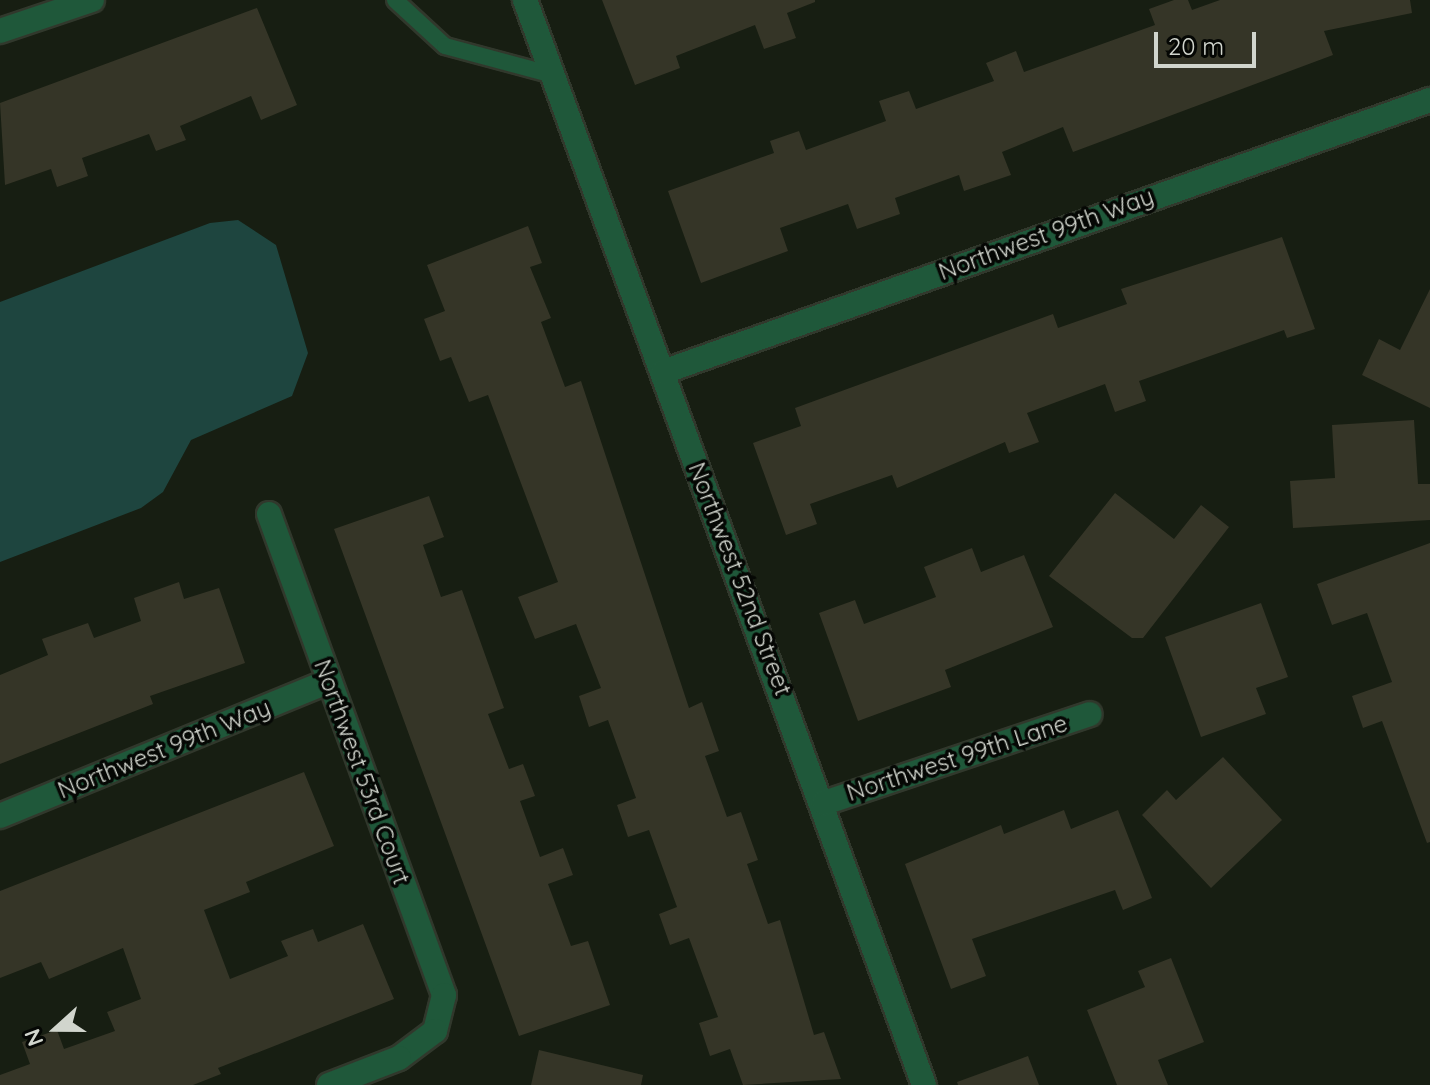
<!DOCTYPE html>
<html>
<head>
<meta charset="utf-8">
<style>
  body { margin:0 }
  #map { position:relative; width:1430px; height:1085px; overflow:hidden; background:#171e12; font-family:Quicksand,sans-serif }
  div>[style] { position:absolute }
  .water>* { inset:0; background:#1e453f }
  .building>* { inset:0; background:#353527 }
  .roads { filter:drop-shadow(2px 0 #31382c) drop-shadow(-2px 0 #31382c) drop-shadow(0 2px #31382c) drop-shadow(0 -2px #31382c) }
  .lane>* { height:16px; margin:-8px; padding:0 8px; transform-origin:8px; border-radius:8px; background:#1f583a }
  .street>* { height:24px; margin:-12px; padding:0 12px; transform-origin:12px; border-radius:12px; background:#1f583a }
  span { translate:-50% -50%; white-space:nowrap; text-align:center; line-height:1.15; -webkit-text-stroke:7px #050704; paint-order:stroke }
  .street-label { font-size:24px; color:#d1d5cd }
  .north { position:absolute; left:16px; top:989px; width:80px; height:80px; -webkit-text-stroke:6px #050704; paint-order:stroke; rotate:249deg; font-size:22px; font-weight:700; line-height:32px; text-align:center; color:#d1d5cd }
  .north::after { content:''; display:block; margin:auto; width:28px; height:36px; background:#d1d5cd; clip-path:polygon(50% 0,100% 100%,50% 72%,0 100%) }
  .scale { position:absolute; left:1154px; top:32px; width:102px; height:36px; box-sizing:border-box; border:4px solid #d1d5cd; border-top:0; padding-left:10px; font-size:24px; line-height:28px; white-space:nowrap; color:#d1d5cd; -webkit-text-stroke:6px #050704; paint-order:stroke }
</style>
</head>
<body>
<div id="map">
  <div class="water">
    <i style="clip-path:polygon(238px 220px,276px 245px,308px 353px,292px 396px,191px 440px,163px 492px,141px 508px,0 562px,0 302px,210px 223px)"></i>
  </div>
  <div class="building">
    <i style="clip-path:polygon(602px 0,815px 0,815px 2px,787px 13px,796px 38px,764px 49px,755px 25px,676px 56px,680px 68px,635px 85px)"></i>
    <i style="clip-path:polygon(1174px 0,1188px 0,1192px 10px,1220px 0,1410px 0,1412px 13px,1324px 31px,1333px 55px,1073px 152px,1063px 127px,1002px 152px,1011px 175px,964px 191px,959px 175px,895px 198px,900px 214px,857px 229px,848px 204px,780px 228px,788px 251px,701px 283px,668px 191px,774px 153px,770px 141px,799px 131px,806px 150px,886px 121px,879px 101px,909px 91px,916px 109px,994px 81px,986px 63px,1016px 51px,1024px 72px,1155px 25px,1149px 9px)"></i>
    <i style="clip-path:polygon(257px 8px,297px 105px,261px 120px,251px 96px,180px 126px,186px 140px,156px 151px,149px 134px,82px 158px,88px 176px,57px 187px,51px 169px,5px 185px,0 103px)"></i>
    <i style="clip-path:polygon(528px 226px,542px 263px,530px 267px,551px 318px,541px 322px,565px 387px,581px 381px,689px 708px,702px 702px,719px 751px,705px 756px,727px 817px,741px 812px,758px 860px,747px 864px,768px 924px,780px 920px,814px 1035px,824px 1032px,841px 1079px,743px 1085px,730px 1049px,710px 1056px,699px 1023px,718px 1017px,689px 938px,670px 945px,659px 914px,677px 907px,649px 830px,628px 837px,617px 805px,636px 798px,608px 720px,589px 727px,579px 696px,601px 688px,576px 624px,535px 639px,518px 597px,558px 582px,488px 395px,469px 402px,451px 357px,440px 361px,424px 319px,445px 311px,427px 265px)"></i>
    <i style="clip-path:polygon(1282px 237px,1315px 329px,1287px 338px,1284px 330px,1139px 381px,1146px 401px,1115px 412px,1105px 384px,1027px 413px,1039px 442px,1009px 453px,1005px 442px,897px 488px,892px 475px,810px 504px,817px 524px,786px 535px,753px 443px,801px 426px,795px 408px,1053px 314px,1058px 328px,1127px 304px,1121px 289px)"></i>
    <i style="clip-path:polygon(1430px 289px,1430px 408px,1362px 375px,1379px 339px,1400px 350px)"></i>
    <i style="clip-path:polygon(1414px 420px,1418px 484px,1430px 484px,1430px 520px,1293px 528px,1290px 481px,1335px 478px,1332px 425px)"></i>
    <i style="clip-path:polygon(1115px 493px,1174px 539px,1201px 505px,1229px 527px,1143px 638px,1132px 638px,1049px 576px)"></i>
    <i style="clip-path:polygon(429px 496px,444px 537px,423px 545px,441px 597px,462px 590px,504px 708px,488px 714px,509px 769px,523px 764px,535px 796px,520px 801px,540px 857px,563px 848px,573px 875px,548px 884px,571px 946px,588px 941px,610px 1005px,519px 1036px,334px 529px)"></i>
    <i style="clip-path:polygon(1430px 543px,1430px 842px,1427px 843px,1382px 721px,1363px 728px,1352px 696px,1392px 682px,1367px 613px,1332px 625px,1317px 584px)"></i>
    <i style="clip-path:polygon(972px 548px,981px 572px,1024px 555px,1053px 627px,945px 670px,951px 687px,858px 721px,819px 613px,855px 600px,864px 624px,936px 597px,924px 567px)"></i>
    <i style="clip-path:polygon(179px 582px,184px 599px,219px 588px,245px 663px,150px 696px,153px 704px,0 764px,0 675px,48px 655px,42px 639px,88px 623px,94px 638px,141px 621px,134px 598px)"></i>
    <i style="clip-path:polygon(1261px 603px,1288px 677px,1256px 688px,1266px 714px,1201px 737px,1165px 637px)"></i>
    <i style="clip-path:polygon(1223px 757px,1282px 820px,1211px 888px,1142px 815px,1167px 790px,1176px 800px)"></i>
    <i style="clip-path:polygon(304px 772px,334px 846px,246px 882px,250px 892px,204px 910px,230px 979px,288px 956px,281px 941px,313px 929px,318px 942px,363px 924px,394px 999px,218px 1068px,221px 1074px,193px 1085px,0 1085px,0 1075px,30px 1064px,22px 1042px,57px 1030px,64px 1049px,115px 1031px,107px 1012px,141px 999px,123px 948px,49px 979px,41px 962px,0 978px,0 891px)"></i>
    <i style="clip-path:polygon(1064px 810px,1071px 829px,1118px 810px,1152px 898px,1123px 910px,1115px 890px,972px 939px,986px 976px,951px 989px,905px 864px,1001px 825px,1004px 834px)"></i>
    <i style="clip-path:polygon(1171px 958px,1204px 1042px,1158px 1060px,1168px 1085px,1117px 1085px,1087px 1010px,1145px 987px,1138px 971px)"></i>
    <i style="clip-path:polygon(539px 1050px,643px 1075px,641px 1085px,531px 1085px)"></i>
    <i style="clip-path:polygon(1028px 1056px,1039px 1085px,958px 1085px,957px 1082px)"></i>
  </div>
  <div class="roads">
    <div class="lane">
      <i style="left:395px;top:0;width:68px;rotate:42.6deg"></i>
      <i style="left:445px;top:46px;width:112px;rotate:15deg"></i>
    </div>
    <div class="street">
      <i style="left:525px;top:0;width:1156px;rotate:69.81deg"></i>
      <i style="left:0;top:31px;width:97px;rotate:-18.6deg"></i>
      <i style="left:663px;top:372px;width:814px;rotate:-19.53deg"></i>
      <i style="left:269px;top:514px;width:512px;rotate:70.01deg"></i>
      <i style="left:444px;top:995px;width:37px;rotate:104deg"></i>
      <i style="left:435px;top:1031px;width:45px;rotate:143.1deg"></i>
      <i style="left:399px;top:1058px;width:75px;rotate:158.9deg"></i>
      <i style="left:824px;top:803px;width:280px;rotate:-18.5deg"></i>
      <i style="left:0;top:816px;width:356px;rotate:-22.3deg"></i>
    </div>
  </div>
  <div class="street-label">
    <span style="left:1046px;top:234px;rotate:-20deg">Northwest 99th Way</span>
    <span style="left:740px;top:579px;rotate:69deg">Northwest 52nd Street</span>
    <span style="left:164px;top:749px;rotate:-22deg">Northwest 99th Way</span>
    <span style="left:957px;top:758px;rotate:-18deg">Northwest 99th Lane</span>
    <span style="left:362px;top:772px;rotate:70deg">Northwest 53rd Court</span>
  </div>
  <div class="north">N</div>
  <div class="scale">20 m</div>
</div>
</body>
</html>
